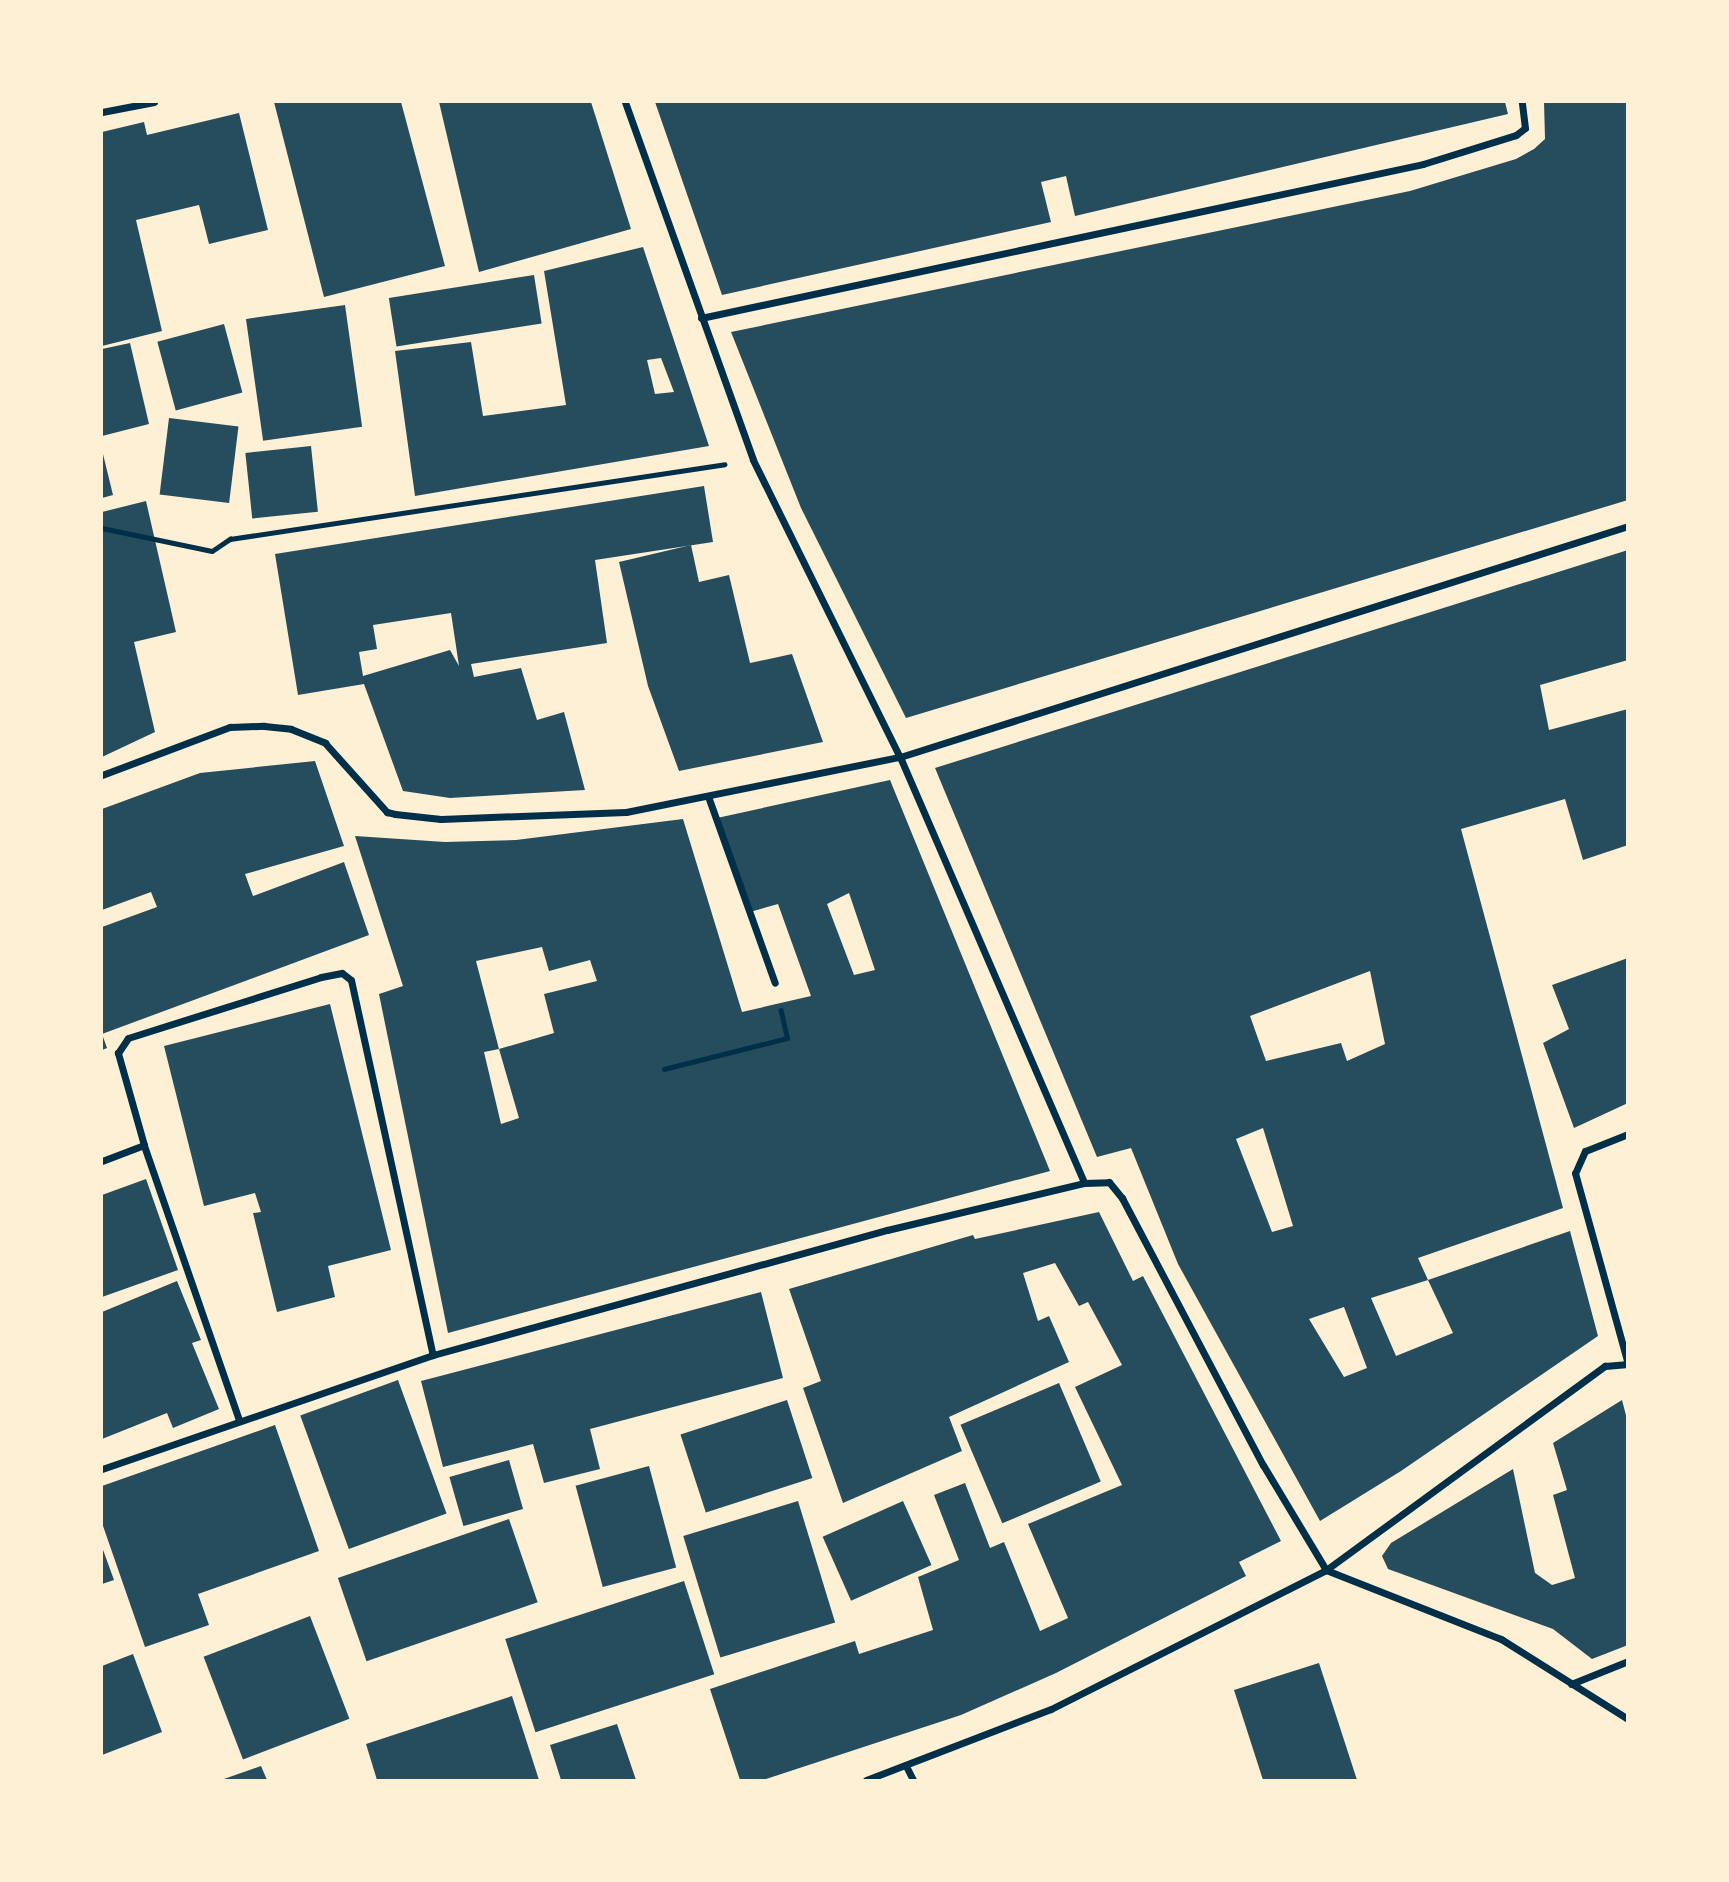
<!DOCTYPE html>
<html>
<head>
<meta charset="utf-8">
<style>
  body { margin:0 }
  #map { position:relative; width:1729px; height:1882px; overflow:hidden; background:#fdf0d5; font-family:"Varela Round",sans-serif }
  div>[style] { position:absolute }
  .building>* { inset:0; background:#264d5e; transform-origin:0 0 }
  .path>* { height:4.5px; margin:-2.25px; padding:0 2.25px; transform-origin:2.25px; border-radius:2.25px; background:#003049 }
  .minor>* { height:7px; margin:-3.5px; padding:0 3.5px; transform-origin:3.5px; border-radius:3.5px; background:#003049 }
  span { translate:-50% -50%; white-space:nowrap; text-align:center; line-height:1.15; -webkit-text-stroke:7px #fdf0d5; paint-order:stroke }
  .frame { position:absolute; inset:0; border:103px solid #fdf0d5; pointer-events:none }
</style>
</head>
<body>
<div id="map">
  <div class="building">
    <i style="clip-path:polygon(274px 102px,401px 102px,445px 266px,324px 297px)"></i>
    <i style="clip-path:polygon(439px 102px,591px 102px,631px 229px,479px 272px)"></i>
    <i style="clip-path:polygon(655px 102px,1505px 102px,1508px 114px,1075px 216px,1066px 176px,1041px 182px,1051px 222px,722px 295px)"></i>
    <i style="clip-path:polygon(1544px 102px,1628px 102px,1628px 500px,906px 718px,801px 508px,731px 332px,1410px 191px,1516px 159px,1534px 149px,1545px 139px)"></i>
    <i style="clip-path:polygon(239px 113px,268px 230px,209px 244px,199px 205px,136px 220px,162px 331px,102px 346px,102px 132px,144px 122px,147px 135px)"></i>
    <i style="clip-path:polygon(evenodd,643px 247px,709px 446px,415px 496px,395px 351px,471px 342px,483px 416px,566px 405px,544px 271px,643px 247px,661px 358px,674px 392px,655px 394px,647px 360px,661px 358px)"></i>
    <i style="left:534px;top:275px;width:49px;height:147px;rotate:81deg"></i>
    <i style="left:345px;top:305px;width:123px;height:100px;rotate:82deg"></i>
    <i style="left:224px;top:324px;width:71px;height:69px;rotate:75deg"></i>
    <i style="clip-path:polygon(130px 343px,149px 424px,102px 436px,102px 349px)"></i>
    <i style="left:169px;top:418px;width:70px;height:77px;rotate:7deg"></i>
    <i style="left:311px;top:446px;width:66px;height:66px;rotate:84deg"></i>
    <i style="clip-path:polygon(102px 450px,113px 495px,102px 498px)"></i>
    <i style="clip-path:polygon(evenodd,704px 486px,713px 542px,595px 560px,607px 643px,471px 664px,474px 677px,521px 668px,537px 720px,564px 712px,585px 790px,450px 798px,403px 791px,364px 684px,298px 695px,275px 554px,704px 486px,451px 613px,459px 666px,450px 650px,363px 676px,359px 652px,377px 649px,373px 625px,451px 613px)"></i>
    <i style="clip-path:polygon(146px 501px,176px 632px,134px 642px,155px 732px,102px 757px,102px 512px)"></i>
    <i style="clip-path:polygon(691px 545px,699px 582px,729px 575px,750px 663px,792px 654px,823px 742px,679px 771px,648px 686px,619px 562px)"></i>
    <i style="clip-path:polygon(evenodd,1628px 550px,1628px 660px,1540px 685px,1549px 730px,1628px 709px,1628px 845px,1583px 860px,1565px 799px,1461px 829px,1563px 1208px,1418px 1258px,1428px 1280px,1371px 1298px,1396px 1356px,1453px 1333px,1428px 1280px,1570px 1231px,1598px 1336px,1401px 1471px,1320px 1521px,1178px 1264px,1131px 1148px,1097px 1157px,935px 768px,1628px 550px,1370px 971px,1385px 1044px,1347px 1061px,1341px 1043px,1266px 1061px,1250px 1016px,1370px 971px,1628px 550px,1263px 1128px,1293px 1226px,1272px 1232px,1236px 1139px,1263px 1128px,1628px 550px,1344px 1307px,1367px 1368px,1344px 1377px,1309px 1319px,1344px 1307px)"></i>
    <i style="clip-path:polygon(315px 761px,344px 846px,245px 874px,253px 896px,344px 862px,369px 935px,102px 1034px,107px 1048px,102px 1050px,102px 927px,157px 907px,151px 892px,102px 910px,102px 809px,200px 773px)"></i>
    <i style="clip-path:polygon(evenodd,890px 780px,1050px 1171px,448px 1333px,379px 994px,403px 986px,355px 836px,445px 842px,516px 840px,683px 819px,742px 1012px,811px 996px,778px 904px,750px 912px,717px 818px,890px 780px,849px 893px,875px 970px,854px 975px,827px 904px,849px 893px,890px 780px,542px 947px,549px 971px,590px 960px,597px 981px,544px 994px,554px 1033px,499px 1049px,476px 961px,542px 947px,890px 780px,499px 1049px,519px 1118px,501px 1124px,484px 1052px,499px 1049px)"></i>
    <i style="clip-path:polygon(1628px 958px,1628px 1103px,1574px 1128px,1543px 1043px,1569px 1029px,1552px 985px)"></i>
    <i style="clip-path:polygon(330px 1004px,391px 1250px,328px 1266px,335px 1297px,277px 1312px,253px 1213px,261px 1212px,255px 1193px,204px 1206px,164px 1046px)"></i>
    <i style="clip-path:polygon(146px 1179px,178px 1270px,102px 1297px,102px 1195px)"></i>
    <i style="clip-path:polygon(1099px 1212px,1133px 1281px,1143px 1276px,1281px 1541px,1239px 1562px,1246px 1576px,1056px 1673px,961px 1715px,763px 1780px,740px 1780px,710px 1689px,855px 1641px,859px 1654px,933px 1630px,918px 1577px,959px 1560px,934px 1495px,965px 1483px,990px 1548px,1004px 1542px,1040px 1631px,1068px 1618px,1028px 1524px,1122px 1485px,1075px 1387px,1122px 1365px,1088px 1302px,1079px 1306px,1055px 1263px,1023px 1273px,1038px 1321px,1049px 1316px,1069px 1362px,949px 1417px,962px 1451px,843px 1503px,803px 1388px,821px 1381px,789px 1289px,973px 1235px,975px 1239px)"></i>
    <i style="clip-path:polygon(177px 1281px,201px 1340px,192px 1343px,219px 1409px,173px 1428px,167px 1413px,102px 1439px,102px 1312px)"></i>
    <i style="clip-path:polygon(761px 1292px,783px 1378px,590px 1429px,600px 1469px,544px 1483px,533px 1444px,443px 1467px,421px 1381px)"></i>
    <i style="left:398px;top:1380px;width:142px;height:104px;rotate:70deg"></i>
    <i style="left:1059px;top:1383px;width:107px;height:107px;rotate:67deg"></i>
    <i style="left:787px;top:1400px;width:82px;height:112px;rotate:72deg"></i>
    <i style="clip-path:polygon(1622px 1400px,1628px 1423px,1628px 1645px,1592px 1659px,1553px 1629px,1388px 1569px,1382px 1556px,1391px 1543px,1513px 1469px,1535px 1573px,1552px 1585px,1575px 1578px,1553px 1495px,1567px 1490px,1553px 1443px)"></i>
    <i style="clip-path:polygon(275px 1425px,319px 1551px,198px 1594px,209px 1625px,145px 1647px,102px 1523px,102px 1486px)"></i>
    <i style="left:509px;top:1460px;width:51px;height:62px;rotate:74deg"></i>
    <i style="left:649px;top:1466px;width:105px;height:76px;rotate:75deg"></i>
    <i style="left:798px;top:1501px;width:127px;height:120px;rotate:73deg"></i>
    <i style="left:903px;top:1501px;width:70px;height:88px;rotate:66deg"></i>
    <i style="left:509px;top:1519px;width:88px;height:181px;rotate:71deg"></i>
    <i style="clip-path:polygon(102px 1547px,114px 1580px,102px 1584px)"></i>
    <i style="left:684px;top:1581px;width:98px;height:188px;rotate:72deg"></i>
    <i style="left:310px;top:1616px;width:110px;height:114px;rotate:69deg"></i>
    <i style="clip-path:polygon(133px 1654px,162px 1732px,102px 1755px,102px 1666px)"></i>
    <i style="clip-path:polygon(1319px 1663px,1357px 1780px,1263px 1780px,1234px 1690px)"></i>
    <i style="clip-path:polygon(512px 1696px,539px 1780px,377px 1780px,366px 1744px)"></i>
    <i style="clip-path:polygon(617px 1724px,636px 1780px,561px 1780px,550px 1745px)"></i>
    <i style="clip-path:polygon(261px 1766px,267px 1780px,221px 1780px)"></i>
  </div>
  <div class="path">
    <i style="left:102px;top:528px;width:112px;rotate:11.8deg"></i>
    <i style="left:212px;top:551px;width:22px;rotate:-34deg"></i>
    <i style="left:230px;top:539px;width:500px;rotate:-8.6deg"></i>
    <i style="left:664px;top:1069px;width:127px;rotate:-14.1deg"></i>
    <i style="left:787px;top:1038px;width:28px;rotate:-103deg"></i>
  </div>
  <div class="minor">
    <i style="left:625px;top:102px;width:380px;rotate:70.3deg"></i>
    <i style="left:753px;top:460px;width:331px;rotate:63.7deg"></i>
    <i style="left:900px;top:757px;width:464px;rotate:66.6deg"></i>
    <i style="left:1084px;top:1183px;width:25px;rotate:-2deg"></i>
    <i style="left:1109px;top:1182px;width:21px;rotate:51deg"></i>
    <i style="left:1122px;top:1198px;width:302px;rotate:62.2deg"></i>
    <i style="left:1263px;top:1465px;width:122px;rotate:59deg"></i>
    <i style="left:1326px;top:1570px;width:346px;rotate:-36.2deg"></i>
    <i style="left:1605px;top:1366px;width:23px;rotate:-5deg"></i>
    <i style="left:102px;top:112px;width:53px;rotate:-10.9deg"></i>
    <i style="left:701px;top:318px;width:738px;rotate:-12.04deg"></i>
    <i style="left:1423px;top:164px;width:97px;rotate:-17.3deg"></i>
    <i style="left:1516px;top:135px;width:11px;rotate:-38deg"></i>
    <i style="left:1525px;top:128px;width:26px;rotate:-97deg"></i>
    <i style="left:102px;top:775px;width:137px;rotate:-20.6deg"></i>
    <i style="left:230px;top:727px;width:34px;rotate:-2deg"></i>
    <i style="left:264px;top:726px;width:27px;rotate:6deg"></i>
    <i style="left:291px;top:729px;width:37px;rotate:22deg"></i>
    <i style="left:325px;top:743px;width:93px;rotate:48.1deg"></i>
    <i style="left:387px;top:812px;width:8px;rotate:14deg"></i>
    <i style="left:395px;top:814px;width:46px;rotate:6.2deg"></i>
    <i style="left:441px;top:819px;width:185px;rotate:-2.2deg"></i>
    <i style="left:626px;top:812px;width:279px;rotate:-11.4deg"></i>
    <i style="left:900px;top:757px;width:764px;rotate:-17.6deg"></i>
    <i style="left:709px;top:799px;width:195px;rotate:70.3deg"></i>
    <i style="left:1628px;top:1134px;width:46px;rotate:158.4deg"></i>
    <i style="left:1585px;top:1151px;width:24px;rotate:114deg"></i>
    <i style="left:1575px;top:1173px;width:198px;rotate:74.5deg"></i>
    <i style="left:102px;top:1161px;width:45px;rotate:-20.9deg"></i>
    <i style="left:239px;top:1420px;width:291px;rotate:-109.1deg"></i>
    <i style="left:144px;top:1145px;width:96px;rotate:-105.8deg"></i>
    <i style="left:118px;top:1053px;width:18px;rotate:-56deg"></i>
    <i style="left:128px;top:1038px;width:202px;rotate:-17.5deg"></i>
    <i style="left:321px;top:977px;width:21px;rotate:-11deg"></i>
    <i style="left:342px;top:973px;width:11px;rotate:38deg"></i>
    <i style="left:351px;top:980px;width:384px;rotate:77.7deg"></i>
    <i style="left:102px;top:1469px;width:350px;rotate:-19deg"></i>
    <i style="left:433px;top:1355px;width:471px;rotate:-15.4deg"></i>
    <i style="left:887px;top:1230px;width:203px;rotate:-13.4deg"></i>
    <i style="left:1571px;top:1684px;width:61px;rotate:-22deg"></i>
    <i style="left:906px;top:1766px;width:16px;rotate:63deg"></i>
    <i style="left:866px;top:1780px;width:198px;rotate:-21deg"></i>
    <i style="left:1051px;top:1709px;width:308px;rotate:-26.8deg"></i>
    <i style="left:1326px;top:1570px;width:188px;rotate:21.5deg"></i>
    <i style="left:1501px;top:1639px;width:150px;rotate:32.2deg"></i>
  </div>
  <div class="frame"></div>
</div>
</body>
</html>
